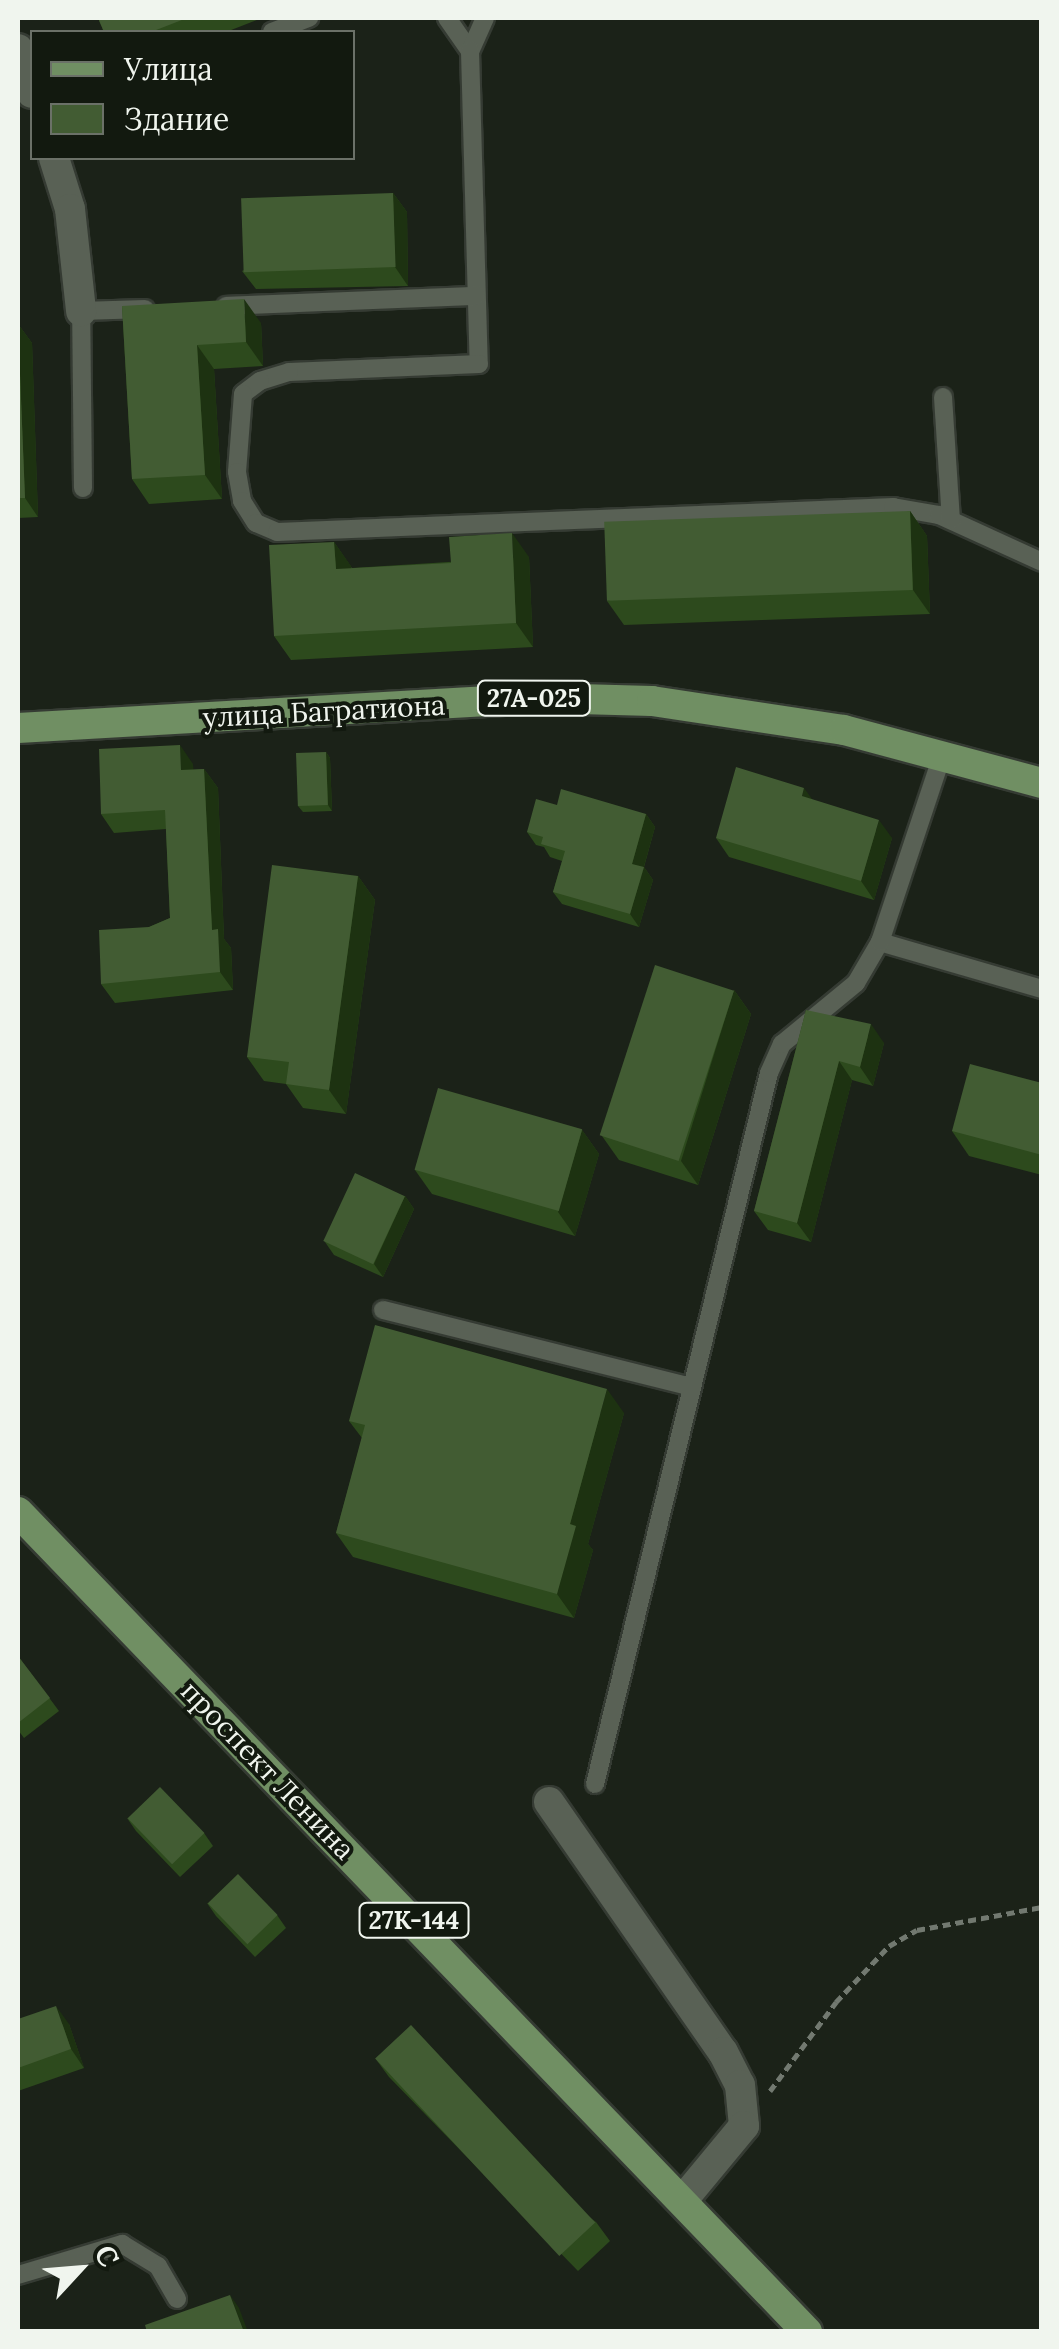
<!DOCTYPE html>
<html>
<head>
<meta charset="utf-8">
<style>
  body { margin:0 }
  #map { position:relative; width:1059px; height:2349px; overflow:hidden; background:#1b2218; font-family:Lora,serif }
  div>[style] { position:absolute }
  .path>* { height:5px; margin-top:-2.5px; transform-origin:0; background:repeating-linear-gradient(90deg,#727970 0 8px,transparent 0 13px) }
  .roads { filter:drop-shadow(2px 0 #353b33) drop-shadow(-2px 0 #353b33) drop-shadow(0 2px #353b33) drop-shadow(0 -2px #353b33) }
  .lane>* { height:18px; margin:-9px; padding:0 9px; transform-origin:9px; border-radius:9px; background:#596155 }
  .street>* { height:30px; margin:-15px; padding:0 15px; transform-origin:15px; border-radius:15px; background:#596155 }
  .primary>* { height:30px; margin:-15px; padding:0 15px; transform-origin:15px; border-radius:15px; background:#708f63 }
  .wall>* { inset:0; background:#2d4a1d }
  .shaded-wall>* { inset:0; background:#1d3211 }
  .building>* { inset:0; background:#425c33; transform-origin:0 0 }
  span { translate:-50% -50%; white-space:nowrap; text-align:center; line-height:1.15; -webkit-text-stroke:8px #12190f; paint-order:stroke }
  .shield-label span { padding:2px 8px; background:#12190f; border:2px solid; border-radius:8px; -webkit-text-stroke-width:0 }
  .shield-label { font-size:25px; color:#f0f5ee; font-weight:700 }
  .street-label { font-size:28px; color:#f0f5ee }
  .frame { position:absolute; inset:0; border:20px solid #f0f5ee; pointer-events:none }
  .legend { position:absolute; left:30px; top:30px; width:325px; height:130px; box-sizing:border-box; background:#12190f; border:2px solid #6b7168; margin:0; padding:12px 18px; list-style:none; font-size:30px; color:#f0f5ee }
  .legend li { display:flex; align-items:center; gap:20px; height:50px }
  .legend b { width:50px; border:2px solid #6b7168 }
  .north { position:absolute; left:30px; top:2219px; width:100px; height:100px; -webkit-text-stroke:8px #12190f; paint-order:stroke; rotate:64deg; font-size:28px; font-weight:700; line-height:40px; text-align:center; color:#f0f5ee }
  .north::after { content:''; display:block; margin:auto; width:35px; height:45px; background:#f0f5ee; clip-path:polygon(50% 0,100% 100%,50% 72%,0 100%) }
</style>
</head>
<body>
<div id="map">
  <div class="path">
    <i style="left:770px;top:2091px;width:111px;rotate:-53.4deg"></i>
    <i style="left:836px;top:2002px;width:77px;rotate:-46.6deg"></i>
    <i style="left:889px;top:1946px;width:32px;rotate:-30deg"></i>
    <i style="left:917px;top:1930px;width:127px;rotate:-10.4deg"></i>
  </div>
  <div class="roads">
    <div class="lane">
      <i style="left:447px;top:18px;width:40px;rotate:55.1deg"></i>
      <i style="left:485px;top:18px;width:36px;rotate:114deg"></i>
      <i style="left:470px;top:51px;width:313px;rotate:88.4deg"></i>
      <i style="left:479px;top:364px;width:190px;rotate:177.6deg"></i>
      <i style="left:289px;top:372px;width:30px;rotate:163deg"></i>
      <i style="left:260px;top:381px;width:21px;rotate:143deg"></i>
      <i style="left:243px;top:394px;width:78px;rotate:94.4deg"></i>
      <i style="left:237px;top:472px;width:29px;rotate:80deg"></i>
      <i style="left:242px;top:501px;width:26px;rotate:58deg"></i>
      <i style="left:256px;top:523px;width:23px;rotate:23deg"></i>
      <i style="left:277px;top:532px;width:617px;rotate:-2.32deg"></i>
      <i style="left:893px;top:507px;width:47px;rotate:9.9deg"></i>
      <i style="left:939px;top:515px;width:113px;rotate:24.5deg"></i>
      <i style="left:272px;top:32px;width:40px;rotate:-21deg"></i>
      <i style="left:226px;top:306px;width:250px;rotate:-2.3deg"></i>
      <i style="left:943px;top:397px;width:123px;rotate:86.3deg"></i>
      <i style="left:83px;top:488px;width:177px;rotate:-90.6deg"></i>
      <i style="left:81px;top:311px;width:64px;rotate:-1.8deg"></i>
      <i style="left:880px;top:942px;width:169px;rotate:16.2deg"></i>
      <i style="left:383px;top:1310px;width:318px;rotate:14deg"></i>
      <i style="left:595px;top:1784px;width:732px;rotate:-76.25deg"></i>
      <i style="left:769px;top:1073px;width:32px;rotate:-66deg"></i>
      <i style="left:782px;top:1044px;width:96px;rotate:-39.5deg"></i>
      <i style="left:856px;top:983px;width:48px;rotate:-59.7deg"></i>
      <i style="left:880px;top:942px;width:196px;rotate:-71.6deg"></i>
      <i style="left:18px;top:2275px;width:109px;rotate:-16.6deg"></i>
      <i style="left:122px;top:2244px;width:42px;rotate:31.4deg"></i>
      <i style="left:158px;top:2266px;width:38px;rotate:60deg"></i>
    </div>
    <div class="street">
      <i style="left:18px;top:49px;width:46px;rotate:72.3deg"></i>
      <i style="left:54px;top:158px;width:53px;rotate:72.6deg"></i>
      <i style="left:70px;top:209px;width:103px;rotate:83.8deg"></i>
      <i style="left:549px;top:1802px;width:305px;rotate:55.2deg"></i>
      <i style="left:723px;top:2052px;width:37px;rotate:63deg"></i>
      <i style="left:740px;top:2085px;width:41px;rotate:84.4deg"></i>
      <i style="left:744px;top:2126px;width:97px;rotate:129.6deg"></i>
    </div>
    <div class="primary">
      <i style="left:18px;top:728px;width:525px;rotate:-3.28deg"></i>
      <i style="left:542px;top:698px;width:110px;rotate:1.6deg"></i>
      <i style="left:652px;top:701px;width:194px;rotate:8.6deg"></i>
      <i style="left:844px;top:730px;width:205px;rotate:15deg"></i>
      <i style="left:18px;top:1512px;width:1138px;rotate:46.1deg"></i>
    </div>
  </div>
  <div class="wall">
    <i style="clip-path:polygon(98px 18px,262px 18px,226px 32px,104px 32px)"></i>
    <i style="clip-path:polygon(393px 193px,407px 212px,408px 286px,256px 289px,242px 271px)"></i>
    <i style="clip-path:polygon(122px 306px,261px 323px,263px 366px,214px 369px,222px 499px,149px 504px,132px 479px)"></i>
    <i style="clip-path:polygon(18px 324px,32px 343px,38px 517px,18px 518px)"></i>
    <i style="clip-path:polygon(910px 511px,927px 536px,930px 614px,624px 625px,607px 601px)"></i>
    <i style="clip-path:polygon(334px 542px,352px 568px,529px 557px,533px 647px,291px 660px,274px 636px)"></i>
    <i style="clip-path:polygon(326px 752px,330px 758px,332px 811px,303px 812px,298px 806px)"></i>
    <i style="clip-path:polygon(193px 764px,193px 770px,204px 769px,218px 788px,224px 939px,231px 948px,233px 990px,115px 1003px,101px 984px,149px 927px,170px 918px,166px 829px,114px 833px,101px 814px)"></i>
    <i style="clip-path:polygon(813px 800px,892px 838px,874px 900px,729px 857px,716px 838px)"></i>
    <i style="clip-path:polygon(557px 805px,646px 814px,655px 827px,644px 867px,653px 880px,639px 927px,562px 904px,553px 892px,562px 861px,550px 857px,544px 847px,536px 845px,527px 832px)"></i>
    <i style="clip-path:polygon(358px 876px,375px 900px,346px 1114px,303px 1108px,286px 1084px,264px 1081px,247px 1057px)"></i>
    <i style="clip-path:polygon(734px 990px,751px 1014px,698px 1185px,619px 1160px,602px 1136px)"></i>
    <i style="clip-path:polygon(806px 1010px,884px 1043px,873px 1086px,852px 1080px,811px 1242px,768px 1230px,754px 1211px)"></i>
    <i style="clip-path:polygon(1042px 1083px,1042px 1175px,969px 1156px,952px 1131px)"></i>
    <i style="clip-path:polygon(582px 1130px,599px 1154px,575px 1236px,432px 1194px,415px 1170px)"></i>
    <i style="clip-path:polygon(405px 1196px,414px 1209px,383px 1277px,334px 1255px,325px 1242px)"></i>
    <i style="clip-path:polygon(624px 1413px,588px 1544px,593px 1550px,574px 1618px,353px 1557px,336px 1533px,362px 1438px,349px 1421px)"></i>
    <i style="clip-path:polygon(18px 1656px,59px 1711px,24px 1738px,18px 1730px)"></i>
    <i style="clip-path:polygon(127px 1818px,204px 1833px,213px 1846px,180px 1877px,136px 1831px)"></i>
    <i style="clip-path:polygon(207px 1903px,277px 1915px,286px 1928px,255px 1957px,216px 1916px)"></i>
    <i style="clip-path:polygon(18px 2019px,69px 2024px,84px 2068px,18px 2091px)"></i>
    <i style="clip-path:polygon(375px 2058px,596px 2222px,610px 2241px,578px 2271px,389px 2077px)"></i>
  </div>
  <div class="shaded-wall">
    <i style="clip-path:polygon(393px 193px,407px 212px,408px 286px,395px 267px)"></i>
    <i style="clip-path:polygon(244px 299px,261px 323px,263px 366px,246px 342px)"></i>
    <i style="clip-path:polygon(18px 324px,32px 343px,38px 517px,25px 498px)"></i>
    <i style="clip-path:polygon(197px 345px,214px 369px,222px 499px,205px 475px)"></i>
    <i style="clip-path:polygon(910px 511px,927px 536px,930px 614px,913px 590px)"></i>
    <i style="clip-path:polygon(512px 533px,529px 557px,533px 647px,516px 623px)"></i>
    <i style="clip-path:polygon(334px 542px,351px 566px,353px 593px,336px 569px)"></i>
    <i style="clip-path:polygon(180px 745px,193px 764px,195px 789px,181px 770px)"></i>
    <i style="clip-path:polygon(326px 752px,330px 758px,332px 811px,328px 805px)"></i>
    <i style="clip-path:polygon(204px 769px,218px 788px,224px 939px,231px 948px,233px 990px,220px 972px,212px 930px)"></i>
    <i style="clip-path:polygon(804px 788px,818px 807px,802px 796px)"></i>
    <i style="clip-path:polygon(646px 814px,655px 827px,641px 877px,632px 864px)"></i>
    <i style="clip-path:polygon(879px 820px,892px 838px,874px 900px,861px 881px)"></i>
    <i style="clip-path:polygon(644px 867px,653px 880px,639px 927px,630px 914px)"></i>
    <i style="clip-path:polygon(358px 876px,375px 900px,346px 1114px,329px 1090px)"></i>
    <i style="clip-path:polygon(734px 990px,751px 1014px,698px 1185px,681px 1161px)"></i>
    <i style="clip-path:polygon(871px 1024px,884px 1043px,873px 1086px,860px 1067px)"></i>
    <i style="clip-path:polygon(839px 1061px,852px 1080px,811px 1242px,797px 1223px)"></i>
    <i style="clip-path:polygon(582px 1130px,599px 1154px,575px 1236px,558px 1212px)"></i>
    <i style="clip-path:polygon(405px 1196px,414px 1209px,383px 1277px,374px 1264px)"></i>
    <i style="clip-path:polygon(607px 1389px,624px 1413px,588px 1544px,593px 1550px,574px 1618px,557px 1594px,570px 1524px)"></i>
    <i style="clip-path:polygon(56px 2006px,69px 2024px,84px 2068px,71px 2049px)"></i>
    <i style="clip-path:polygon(230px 2295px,239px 2308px,248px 2332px,244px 2332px)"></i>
  </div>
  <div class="building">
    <i style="clip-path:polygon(98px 18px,187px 18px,151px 32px,104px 32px)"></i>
    <i style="left:393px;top:193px;width:74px;height:152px;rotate:88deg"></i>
    <i style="clip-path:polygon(244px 299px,246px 342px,197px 345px,205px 475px,132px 479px,122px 306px)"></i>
    <i style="clip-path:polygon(18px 324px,25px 498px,18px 498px)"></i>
    <i style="left:910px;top:511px;width:79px;height:306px;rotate:88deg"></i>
    <i style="clip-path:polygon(512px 533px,516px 623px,274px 636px,269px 545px,334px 542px,336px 569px,451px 563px,449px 537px)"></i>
    <i style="clip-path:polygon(180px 745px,181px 770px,204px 769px,212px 930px,218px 929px,220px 972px,101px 984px,99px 930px,149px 927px,170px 918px,165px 810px,101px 814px,99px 749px)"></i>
    <i style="left:326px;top:752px;width:53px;height:30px;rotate:88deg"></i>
    <i style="clip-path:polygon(736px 767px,804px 788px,802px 796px,879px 820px,861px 881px,716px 838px)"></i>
    <i style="clip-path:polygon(561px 789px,646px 814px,632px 864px,644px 867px,630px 914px,553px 892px,565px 851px,541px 844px,543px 837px,527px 832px,536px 799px,557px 805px)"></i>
    <i style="clip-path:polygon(272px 865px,358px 876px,329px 1090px,286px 1084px,289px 1062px,247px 1057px)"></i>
    <i style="left:655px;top:965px;width:83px;height:179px;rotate:18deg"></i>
    <i style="clip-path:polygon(806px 1010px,871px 1024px,860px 1067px,839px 1061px,797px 1223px,754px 1211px)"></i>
    <i style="clip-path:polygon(970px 1064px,1042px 1083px,1042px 1155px,952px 1131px)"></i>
    <i style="left:438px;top:1088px;width:150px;height:85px;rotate:16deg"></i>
    <i style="left:355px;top:1173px;width:55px;height:75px;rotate:25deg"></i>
    <i style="clip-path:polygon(375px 1325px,607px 1389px,570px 1524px,576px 1526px,557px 1594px,336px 1533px,365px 1425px,349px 1421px)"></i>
    <i style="clip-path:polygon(18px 1656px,50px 1698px,18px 1723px)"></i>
    <i style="left:160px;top:1787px;width:64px;height:45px;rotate:46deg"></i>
    <i style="left:238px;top:1874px;width:57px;height:42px;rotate:46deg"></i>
    <i style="clip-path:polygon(56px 2006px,71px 2049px,18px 2068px,18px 2019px)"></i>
    <i style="left:411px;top:2025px;width:270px;height:49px;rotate:47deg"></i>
    <i style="clip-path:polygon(230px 2295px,244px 2332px,147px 2332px,145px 2325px)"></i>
  </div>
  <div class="shield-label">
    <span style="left:534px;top:698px">27А-025</span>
    <span style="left:414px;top:1920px">27К-144</span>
  </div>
  <div class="street-label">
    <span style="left:324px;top:711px;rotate:-3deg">улица Багратиона</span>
    <span style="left:268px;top:1770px;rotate:46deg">проспект Ленина</span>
  </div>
  <div class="frame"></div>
  <ul class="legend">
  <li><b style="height:12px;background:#708f63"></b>Улица</li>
  <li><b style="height:28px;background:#425c33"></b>Здание</li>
  </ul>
  <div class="north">С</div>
</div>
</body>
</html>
